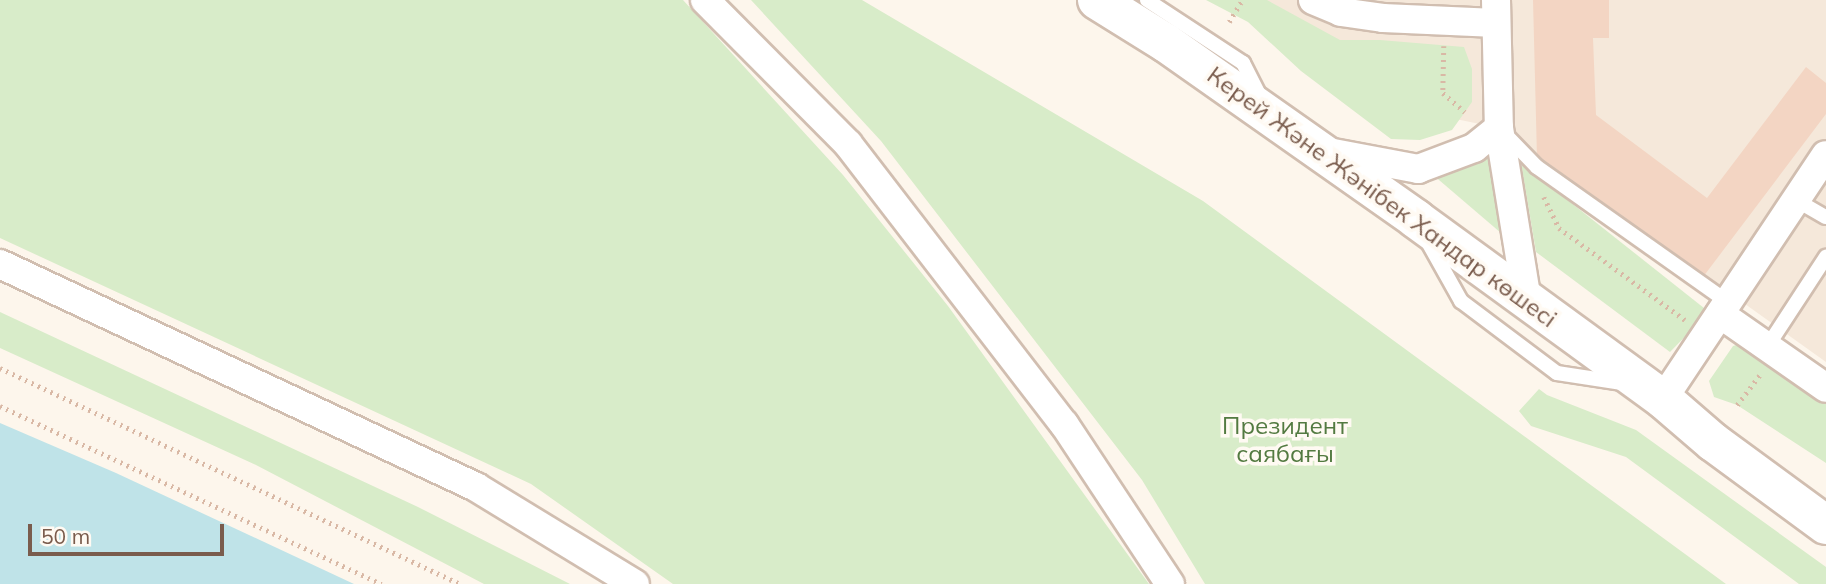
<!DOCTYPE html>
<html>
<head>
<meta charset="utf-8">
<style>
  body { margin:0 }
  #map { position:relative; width:1826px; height:584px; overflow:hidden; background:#fdf6ec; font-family:Mulish,sans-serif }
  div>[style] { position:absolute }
  .residential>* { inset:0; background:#f5e8da }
  .green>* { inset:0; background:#d8ecc9 }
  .water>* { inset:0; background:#bfe3e8 }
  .building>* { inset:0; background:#f3d5c3 }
  .path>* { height:4.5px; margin-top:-2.25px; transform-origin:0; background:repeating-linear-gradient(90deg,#d9b8a5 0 2px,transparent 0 7px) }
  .roads { filter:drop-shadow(2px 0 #d1beb0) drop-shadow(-2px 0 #d1beb0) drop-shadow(0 2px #d1beb0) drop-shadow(0 -2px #d1beb0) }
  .service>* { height:14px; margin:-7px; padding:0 7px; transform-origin:7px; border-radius:7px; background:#fff }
  .minor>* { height:28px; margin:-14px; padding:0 14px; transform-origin:14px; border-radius:14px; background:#fff }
  .secondary>* { height:38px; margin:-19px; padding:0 19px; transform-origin:19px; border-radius:19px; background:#fff }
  span { translate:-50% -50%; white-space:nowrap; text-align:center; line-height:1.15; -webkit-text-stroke:7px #fffaf3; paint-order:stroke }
  .street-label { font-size:24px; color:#7a5c4d }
  .park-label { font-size:24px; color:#537a41 }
  .scale { position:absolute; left:28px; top:524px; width:196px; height:32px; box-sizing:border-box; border:4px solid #7a5c4d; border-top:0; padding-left:9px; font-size:21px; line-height:24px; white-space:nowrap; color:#7a5c4d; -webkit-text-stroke:5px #fffaf3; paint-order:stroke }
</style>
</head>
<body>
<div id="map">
  <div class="residential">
    <i style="clip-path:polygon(1230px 0,1826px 0,1826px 362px,1499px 128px,1422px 112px)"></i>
  </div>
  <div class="green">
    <i style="clip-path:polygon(0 0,683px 0,843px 175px,948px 306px,1149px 584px,673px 584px,531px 484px,0 238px)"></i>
    <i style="clip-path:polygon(751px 0,862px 0,1203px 201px,1726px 584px,1205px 584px,1142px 480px,881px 141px)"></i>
    <i style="clip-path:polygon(1206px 0,1267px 0,1340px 40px,1380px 40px,1464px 47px,1472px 69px,1472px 102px,1452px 130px,1420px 140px,1391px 139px,1301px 71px,1248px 22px)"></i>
    <i style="clip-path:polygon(1489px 148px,1501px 233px,1432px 174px)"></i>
    <i style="clip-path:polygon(1521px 163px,1709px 312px,1670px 352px,1536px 252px)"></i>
    <i style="clip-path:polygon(0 312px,418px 507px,570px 584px,484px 584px,256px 465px,0 348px)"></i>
    <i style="clip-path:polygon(1746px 342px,1826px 399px,1826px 463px,1737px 405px,1714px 397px,1709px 381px,1733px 346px)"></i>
    <i style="clip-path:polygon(1539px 389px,1547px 395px,1636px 430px,1826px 567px,1826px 584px,1799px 584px,1626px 457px,1531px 426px,1519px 411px)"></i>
  </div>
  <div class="water">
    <i style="clip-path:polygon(0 423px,116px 473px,354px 584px,0 584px)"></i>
  </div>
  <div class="building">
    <i style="clip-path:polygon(1533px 0,1609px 0,1609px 38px,1593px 38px,1596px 115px,1707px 198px,1806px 67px,1826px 83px,1826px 114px,1700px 281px,1537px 158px)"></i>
  </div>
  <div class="path">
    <i style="left:1229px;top:22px;width:26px;rotate:-59deg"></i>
    <i style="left:1444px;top:46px;width:47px;rotate:91.2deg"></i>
    <i style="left:1443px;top:93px;width:29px;rotate:41deg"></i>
    <i style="left:1544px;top:197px;width:34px;rotate:64deg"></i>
    <i style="left:1559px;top:228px;width:156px;rotate:36.1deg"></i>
    <i style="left:0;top:368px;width:508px;rotate:25.15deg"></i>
    <i style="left:1737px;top:405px;width:41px;rotate:-52.9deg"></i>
    <i style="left:0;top:406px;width:421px;rotate:25deg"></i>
  </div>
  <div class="roads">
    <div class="service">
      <i style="left:1147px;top:0;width:115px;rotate:33.3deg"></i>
      <i style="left:1243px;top:63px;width:36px;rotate:63deg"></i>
      <i style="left:1505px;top:134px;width:46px;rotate:45.9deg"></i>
      <i style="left:1537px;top:167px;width:234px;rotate:35.3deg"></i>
      <i style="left:1796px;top:200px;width:34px;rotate:30deg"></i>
      <i style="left:1428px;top:242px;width:68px;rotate:60.8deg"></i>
      <i style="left:1461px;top:301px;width:120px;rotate:36.9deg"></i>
      <i style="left:1557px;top:373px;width:66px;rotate:8.7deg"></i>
      <i style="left:1767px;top:347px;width:108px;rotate:-56.8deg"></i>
    </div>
    <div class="minor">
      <i style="left:705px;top:0;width:203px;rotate:45.2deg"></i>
      <i style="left:848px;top:144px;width:354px;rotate:52.4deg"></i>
      <i style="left:1064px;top:424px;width:192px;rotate:56.5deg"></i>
      <i style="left:1313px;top:0;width:30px;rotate:23deg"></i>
      <i style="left:1341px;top:12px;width:42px;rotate:8.1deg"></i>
      <i style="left:1383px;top:18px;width:113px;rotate:2.5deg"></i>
      <i style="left:1496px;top:0;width:128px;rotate:88.7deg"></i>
      <i style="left:1499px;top:128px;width:175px;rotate:80.8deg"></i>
      <i style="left:1328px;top:152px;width:92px;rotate:10.7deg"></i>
      <i style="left:1418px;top:169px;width:60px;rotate:-20.6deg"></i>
      <i style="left:1474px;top:148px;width:32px;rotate:-39deg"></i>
      <i style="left:0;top:264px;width:526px;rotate:25.1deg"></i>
      <i style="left:476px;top:487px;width:186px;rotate:31.4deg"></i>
      <i style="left:1720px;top:314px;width:129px;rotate:34.9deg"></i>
      <i style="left:1663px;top:399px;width:293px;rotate:-56.3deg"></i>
    </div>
    <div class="secondary">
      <i style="left:1097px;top:0;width:81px;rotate:31.9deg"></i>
      <i style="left:1166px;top:43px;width:306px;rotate:35.1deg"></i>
      <i style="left:1416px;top:219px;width:306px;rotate:36.1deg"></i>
      <i style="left:1663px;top:399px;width:66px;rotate:40.7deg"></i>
      <i style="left:1713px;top:442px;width:140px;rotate:36.3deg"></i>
    </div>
  </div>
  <div class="street-label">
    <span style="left:1382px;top:197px;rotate:36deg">Керей Және Жәнібек Хандар көшесі</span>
  </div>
  <div class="park-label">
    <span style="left:1285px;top:440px">Президент<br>саябағы</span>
  </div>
  <div class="scale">50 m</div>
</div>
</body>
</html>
